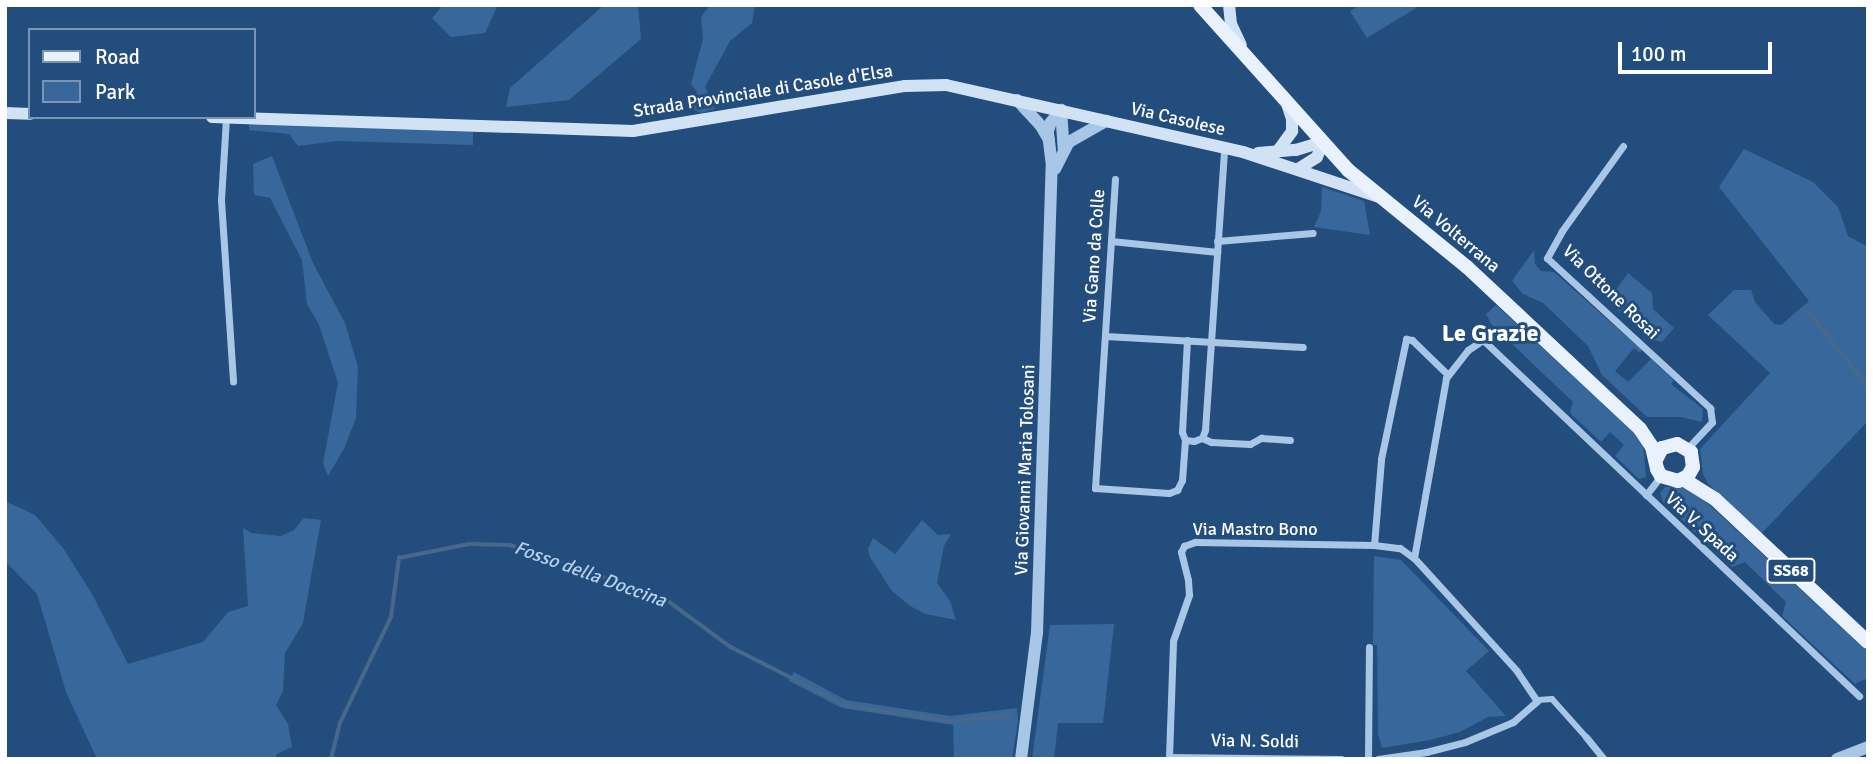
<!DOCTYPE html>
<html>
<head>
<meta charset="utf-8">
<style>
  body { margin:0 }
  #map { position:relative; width:1873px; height:764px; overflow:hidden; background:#234d7d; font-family:Signika,sans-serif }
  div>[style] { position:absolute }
  .green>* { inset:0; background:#37679b }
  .stream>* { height:3.5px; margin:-1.75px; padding:0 1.75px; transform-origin:1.75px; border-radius:1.75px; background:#48688a }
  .pedestrian>* { height:6px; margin:-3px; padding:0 3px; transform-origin:3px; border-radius:3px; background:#a8c6e6 }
  .minor>* { height:7px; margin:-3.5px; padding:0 3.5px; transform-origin:3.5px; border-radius:3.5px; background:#a8c6e6 }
  .tertiary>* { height:12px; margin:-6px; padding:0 6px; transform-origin:6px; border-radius:6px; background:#a8c6e6 }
  .secondary>* { height:12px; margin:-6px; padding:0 6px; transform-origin:6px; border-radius:6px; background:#d2e2f5 }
  .primary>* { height:14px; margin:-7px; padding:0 7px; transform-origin:7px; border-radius:7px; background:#e9f1fd }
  span { translate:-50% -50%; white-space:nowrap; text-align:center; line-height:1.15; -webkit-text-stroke:6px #234d7d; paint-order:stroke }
  .shield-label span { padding:2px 5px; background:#234d7d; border:2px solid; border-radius:5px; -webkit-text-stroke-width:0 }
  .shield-label { font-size:16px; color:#fff; font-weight:700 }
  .street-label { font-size:18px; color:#fff }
  .water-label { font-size:19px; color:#b3d0ee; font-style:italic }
  .district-label { font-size:24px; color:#fff; font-weight:700 }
  .frame { position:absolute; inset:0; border:7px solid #fff; pointer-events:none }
  .legend { position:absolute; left:28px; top:28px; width:228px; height:91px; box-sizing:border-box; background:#234d7d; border:2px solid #7b94b1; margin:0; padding:9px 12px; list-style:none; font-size:21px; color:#fff }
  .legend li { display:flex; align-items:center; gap:14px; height:35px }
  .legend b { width:35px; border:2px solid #7b94b1 }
  .scale { position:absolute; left:1618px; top:42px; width:154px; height:32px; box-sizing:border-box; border:4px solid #fff; border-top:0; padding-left:9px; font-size:21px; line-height:24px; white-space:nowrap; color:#fff; -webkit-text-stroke:5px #234d7d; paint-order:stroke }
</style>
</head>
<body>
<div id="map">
  <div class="green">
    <i style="clip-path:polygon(443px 5px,498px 5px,485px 33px,451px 37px,432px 18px)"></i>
    <i style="clip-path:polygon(604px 5px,638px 5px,641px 39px,569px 100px,506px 107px,510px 88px)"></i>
    <i style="clip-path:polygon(710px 5px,755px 5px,752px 23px,730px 41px,705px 87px,715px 109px,701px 113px,686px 106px,697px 92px,691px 84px,703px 39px,701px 17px)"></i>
    <i style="clip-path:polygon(1360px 5px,1414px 5px,1416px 8px,1367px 38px,1350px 11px)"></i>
    <i style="clip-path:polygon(249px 123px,473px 132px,473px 145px,337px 141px,298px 146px,289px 134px,249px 130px)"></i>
    <i style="clip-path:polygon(1744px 149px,1813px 182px,1838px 207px,1848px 236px,1868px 247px,1868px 421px,1761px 534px,1708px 484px,1703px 474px,1700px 449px,1770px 373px,1708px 315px,1734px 290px,1751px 290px,1755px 302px,1774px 324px,1781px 325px,1809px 301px,1719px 187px)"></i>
    <i style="clip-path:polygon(272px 156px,313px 263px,345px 323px,358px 367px,356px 418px,344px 449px,328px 476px,323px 463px,338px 383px,319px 325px,307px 304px,302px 260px,270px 198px,254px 195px,253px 164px)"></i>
    <i style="clip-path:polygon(1322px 187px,1364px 201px,1370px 235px,1314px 227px,1321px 211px)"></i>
    <i style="clip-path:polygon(1534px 250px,1535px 264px,1541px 271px,1554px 272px,1642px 350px,1640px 353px,1634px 348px,1615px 371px,1628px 382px,1651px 359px,1674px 380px,1671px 384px,1703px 409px,1702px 422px,1681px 417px,1647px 417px,1602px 375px,1588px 346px,1543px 303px,1523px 294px,1512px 281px)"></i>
    <i style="clip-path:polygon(1628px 273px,1652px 293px,1653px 309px,1674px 328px,1662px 342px,1651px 340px,1608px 301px)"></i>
    <i style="clip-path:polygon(1496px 305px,1643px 441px,1646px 477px,1639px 479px,1615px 456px,1624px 445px,1610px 432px,1601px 442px,1572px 415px,1570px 412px,1573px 402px,1491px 324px,1486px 314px)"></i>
    <i style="clip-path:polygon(1665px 487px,1687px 487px,1702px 498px,1868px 652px,1868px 682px,1865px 679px,1855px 684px,1782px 616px,1786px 602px,1745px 562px,1732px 567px,1663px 502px,1660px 493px)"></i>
    <i style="clip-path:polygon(5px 501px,35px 515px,63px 548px,91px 592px,128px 664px,203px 642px,228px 612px,248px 606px,243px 528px,252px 533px,281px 536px,294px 530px,304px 518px,321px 520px,303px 623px,285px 653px,283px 691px,276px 705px,288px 724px,292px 747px,277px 754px,275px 759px,97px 759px,66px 692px,37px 594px,5px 561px)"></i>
    <i style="clip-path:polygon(922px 520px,938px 535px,951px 534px,944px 546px,937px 583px,950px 601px,956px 620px,926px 614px,910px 606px,891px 590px,870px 557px,868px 549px,873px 538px,895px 554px)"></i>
    <i style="clip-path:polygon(1374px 556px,1401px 560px,1489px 651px,1466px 671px,1506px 716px,1488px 717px,1460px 732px,1430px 740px,1382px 748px,1378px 734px,1377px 645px,1373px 645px)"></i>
    <i style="clip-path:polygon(1114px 624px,1103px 723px,1058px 723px,1054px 759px,1032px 759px,1050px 625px)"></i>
    <i style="clip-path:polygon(794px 672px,846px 700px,950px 716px,1017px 708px,1018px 720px,1012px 759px,954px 759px,953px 725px,842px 708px,789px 681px)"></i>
  </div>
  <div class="stream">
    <i style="left:1808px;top:311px;width:96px;rotate:51.3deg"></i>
    <i style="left:331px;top:759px;width:37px;rotate:-76deg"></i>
    <i style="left:340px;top:723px;width:118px;rotate:-64.3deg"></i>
    <i style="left:391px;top:617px;width:60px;rotate:-82.3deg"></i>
    <i style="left:399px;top:558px;width:71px;rotate:-11.3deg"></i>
    <i style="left:469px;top:544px;width:41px;rotate:1.4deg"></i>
    <i style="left:510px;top:545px;width:163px;rotate:19deg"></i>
    <i style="left:664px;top:598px;width:83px;rotate:36.2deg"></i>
    <i style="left:731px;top:647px;width:128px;rotate:27deg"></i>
    <i style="left:845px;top:705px;width:105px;rotate:8.7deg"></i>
    <i style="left:949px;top:721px;width:61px;rotate:-4.7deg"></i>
  </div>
  <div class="pedestrian">
    <i style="left:1538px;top:700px;width:14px;rotate:-4deg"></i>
    <i style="left:1552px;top:699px;width:51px;rotate:48.2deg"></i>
  </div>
  <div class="minor">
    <i style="left:226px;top:118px;width:82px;rotate:93.5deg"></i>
    <i style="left:221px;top:200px;width:182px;rotate:86.2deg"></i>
    <i style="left:1623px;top:146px;width:105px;rotate:125.7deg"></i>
    <i style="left:1562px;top:231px;width:31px;rotate:119deg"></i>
    <i style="left:1547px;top:258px;width:222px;rotate:42.6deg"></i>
    <i style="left:1710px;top:408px;width:14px;rotate:82deg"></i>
    <i style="left:1712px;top:422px;width:35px;rotate:133deg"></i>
    <i style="left:1115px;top:179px;width:310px;rotate:93.7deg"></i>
    <i style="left:1095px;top:488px;width:74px;rotate:3.9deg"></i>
    <i style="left:1169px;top:493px;width:9px;rotate:-21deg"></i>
    <i style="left:1177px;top:490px;width:11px;rotate:-63deg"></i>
    <i style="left:1182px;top:480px;width:40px;rotate:-85.7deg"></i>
    <i style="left:1111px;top:241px;width:107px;rotate:5.9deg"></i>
    <i style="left:1217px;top:241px;width:96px;rotate:-4.8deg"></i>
    <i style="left:1105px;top:336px;width:198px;rotate:3.2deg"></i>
    <i style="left:1187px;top:340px;width:92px;rotate:93.1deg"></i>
    <i style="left:1182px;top:432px;width:9px;rotate:69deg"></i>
    <i style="left:1185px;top:440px;width:9px;rotate:6deg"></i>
    <i style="left:1194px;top:441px;width:9px;rotate:-21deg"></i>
    <i style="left:1202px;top:438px;width:9px;rotate:-69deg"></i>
    <i style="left:1205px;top:430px;width:283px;rotate:-86.1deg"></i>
    <i style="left:1202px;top:438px;width:10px;rotate:24deg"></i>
    <i style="left:1211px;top:442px;width:39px;rotate:3deg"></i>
    <i style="left:1250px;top:444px;width:13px;rotate:-29deg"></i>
    <i style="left:1261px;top:438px;width:29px;rotate:4deg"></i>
    <i style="left:1646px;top:495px;width:24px;rotate:-52deg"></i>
    <i style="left:1374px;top:545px;width:86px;rotate:-85.3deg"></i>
    <i style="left:1381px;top:459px;width:123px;rotate:-78.2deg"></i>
    <i style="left:1406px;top:339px;width:6px;rotate:9deg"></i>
    <i style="left:1412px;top:340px;width:50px;rotate:44.2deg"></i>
    <i style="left:1586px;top:737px;width:28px;rotate:51deg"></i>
    <i style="left:1169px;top:757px;width:116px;rotate:-88deg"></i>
    <i style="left:1173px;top:641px;width:49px;rotate:-70.8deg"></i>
    <i style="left:1189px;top:595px;width:15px;rotate:-94deg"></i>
    <i style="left:1188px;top:580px;width:29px;rotate:-104deg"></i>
    <i style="left:1181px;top:552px;width:7px;rotate:-63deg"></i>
    <i style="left:1184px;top:546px;width:12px;rotate:-20deg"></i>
    <i style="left:1195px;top:542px;width:179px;rotate:1deg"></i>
    <i style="left:1374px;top:545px;width:26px;rotate:7deg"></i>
    <i style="left:1400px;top:548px;width:17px;rotate:36deg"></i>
    <i style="left:1169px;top:757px;width:172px;rotate:0.7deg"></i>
    <i style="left:1368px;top:759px;width:112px;rotate:-89.5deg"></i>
    <i style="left:1378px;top:759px;width:49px;rotate:-8.3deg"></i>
    <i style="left:1426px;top:752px;width:40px;rotate:-14.4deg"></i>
    <i style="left:1465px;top:742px;width:52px;rotate:-22.6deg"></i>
    <i style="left:1513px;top:722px;width:32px;rotate:-41deg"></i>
    <i style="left:1537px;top:701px;width:36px;rotate:-124deg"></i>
    <i style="left:1517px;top:671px;width:153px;rotate:-132.3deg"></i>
    <i style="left:1414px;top:558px;width:183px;rotate:-79.9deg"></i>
    <i style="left:1446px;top:378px;width:36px;rotate:-52deg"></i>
    <i style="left:1468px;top:350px;width:18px;rotate:-34deg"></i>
    <i style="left:1483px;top:340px;width:518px;rotate:43.43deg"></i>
  </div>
  <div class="tertiary">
    <i style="left:1017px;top:100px;width:35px;rotate:47deg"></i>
    <i style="left:1041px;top:126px;width:16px;rotate:60deg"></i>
    <i style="left:1061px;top:110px;width:39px;rotate:86deg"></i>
    <i style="left:1055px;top:169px;width:30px;rotate:-63deg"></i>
    <i style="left:1069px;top:142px;width:43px;rotate:-29.6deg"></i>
    <i style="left:1021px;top:759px;width:127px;rotate:-82.8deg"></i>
    <i style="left:1037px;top:633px;width:467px;rotate:-88.2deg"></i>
    <i style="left:1052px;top:166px;width:35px;rotate:-97deg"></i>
    <i style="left:1048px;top:131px;width:9px;rotate:-72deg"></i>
    <i style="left:1051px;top:122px;width:16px;rotate:-50deg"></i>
    <i style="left:1837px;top:759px;width:33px;rotate:-21deg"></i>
  </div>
  <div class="secondary">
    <i style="left:1229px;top:5px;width:19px;rotate:84deg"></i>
    <i style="left:1231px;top:24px;width:23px;rotate:65deg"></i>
    <i style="left:5px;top:113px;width:25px;rotate:2deg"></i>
    <i style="left:212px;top:117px;width:421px;rotate:1.9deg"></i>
    <i style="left:633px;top:131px;width:276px;rotate:-9.4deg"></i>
    <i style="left:905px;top:86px;width:41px;rotate:-1.4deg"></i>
    <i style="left:946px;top:85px;width:304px;rotate:12.7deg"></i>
    <i style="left:1243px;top:152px;width:146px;rotate:18.3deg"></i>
    <i style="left:1277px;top:152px;width:26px;rotate:-54deg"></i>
    <i style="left:1292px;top:131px;width:12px;rotate:-90deg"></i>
    <i style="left:1292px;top:119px;width:16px;rotate:-108deg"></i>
    <i style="left:1258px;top:153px;width:38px;rotate:-5deg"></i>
    <i style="left:1296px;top:150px;width:28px;rotate:-17deg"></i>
    <i style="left:1298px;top:169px;width:22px;rotate:-32deg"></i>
    <i style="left:1317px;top:157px;width:16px;rotate:-68deg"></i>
  </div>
  <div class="primary">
    <i style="left:1200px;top:5px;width:222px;rotate:48.1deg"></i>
    <i style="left:1348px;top:170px;width:154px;rotate:39.2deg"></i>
    <i style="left:1467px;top:267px;width:237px;rotate:43.1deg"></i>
    <i style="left:1640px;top:429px;width:22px;rotate:56deg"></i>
    <i style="left:1652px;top:447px;width:23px;rotate:77deg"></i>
    <i style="left:1657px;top:469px;width:8px;rotate:60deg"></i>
    <i style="left:1661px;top:476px;width:18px;rotate:16deg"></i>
    <i style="left:1678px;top:481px;width:11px;rotate:-27deg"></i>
    <i style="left:1688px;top:476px;width:10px;rotate:-61deg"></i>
    <i style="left:1693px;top:467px;width:15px;rotate:-98deg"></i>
    <i style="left:1691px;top:452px;width:16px;rotate:-150deg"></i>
    <i style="left:1677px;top:444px;width:16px;rotate:165deg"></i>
    <i style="left:1662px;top:448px;width:13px;rotate:117deg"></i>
    <i style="left:1683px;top:479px;width:38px;rotate:32deg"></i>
    <i style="left:1715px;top:499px;width:209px;rotate:43.1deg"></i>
  </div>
  <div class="shield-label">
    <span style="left:1791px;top:571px">SS68</span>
  </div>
  <div class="street-label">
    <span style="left:763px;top:91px;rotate:-9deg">Strada Provinciale di Casole d'Elsa</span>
    <span style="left:1178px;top:119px;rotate:13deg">Via Casolese</span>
    <span style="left:1456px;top:234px;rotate:40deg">Via Volterrana</span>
    <span style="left:1094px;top:256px;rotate:-86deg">Via Gano da Colle</span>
    <span style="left:1611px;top:292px;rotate:44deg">Via Ottone Rosai</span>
    <span style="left:1025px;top:470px;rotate:-88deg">Via Giovanni Maria Tolosani</span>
    <span style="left:1702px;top:527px;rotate:43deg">Via V. Spada</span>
    <span style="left:1255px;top:529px">Via Mastro Bono</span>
    <span style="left:1255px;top:741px;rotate:1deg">Via N. Soldi</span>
  </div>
  <div class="water-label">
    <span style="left:590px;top:575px;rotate:20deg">Fosso della Doccina</span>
  </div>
  <div class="district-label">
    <span style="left:1490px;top:334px">Le Grazie</span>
  </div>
  <div class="frame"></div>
  <ul class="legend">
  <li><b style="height:9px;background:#e9f1fd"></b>Road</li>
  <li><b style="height:19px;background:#37679b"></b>Park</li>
  </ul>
  <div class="scale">100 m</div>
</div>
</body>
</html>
